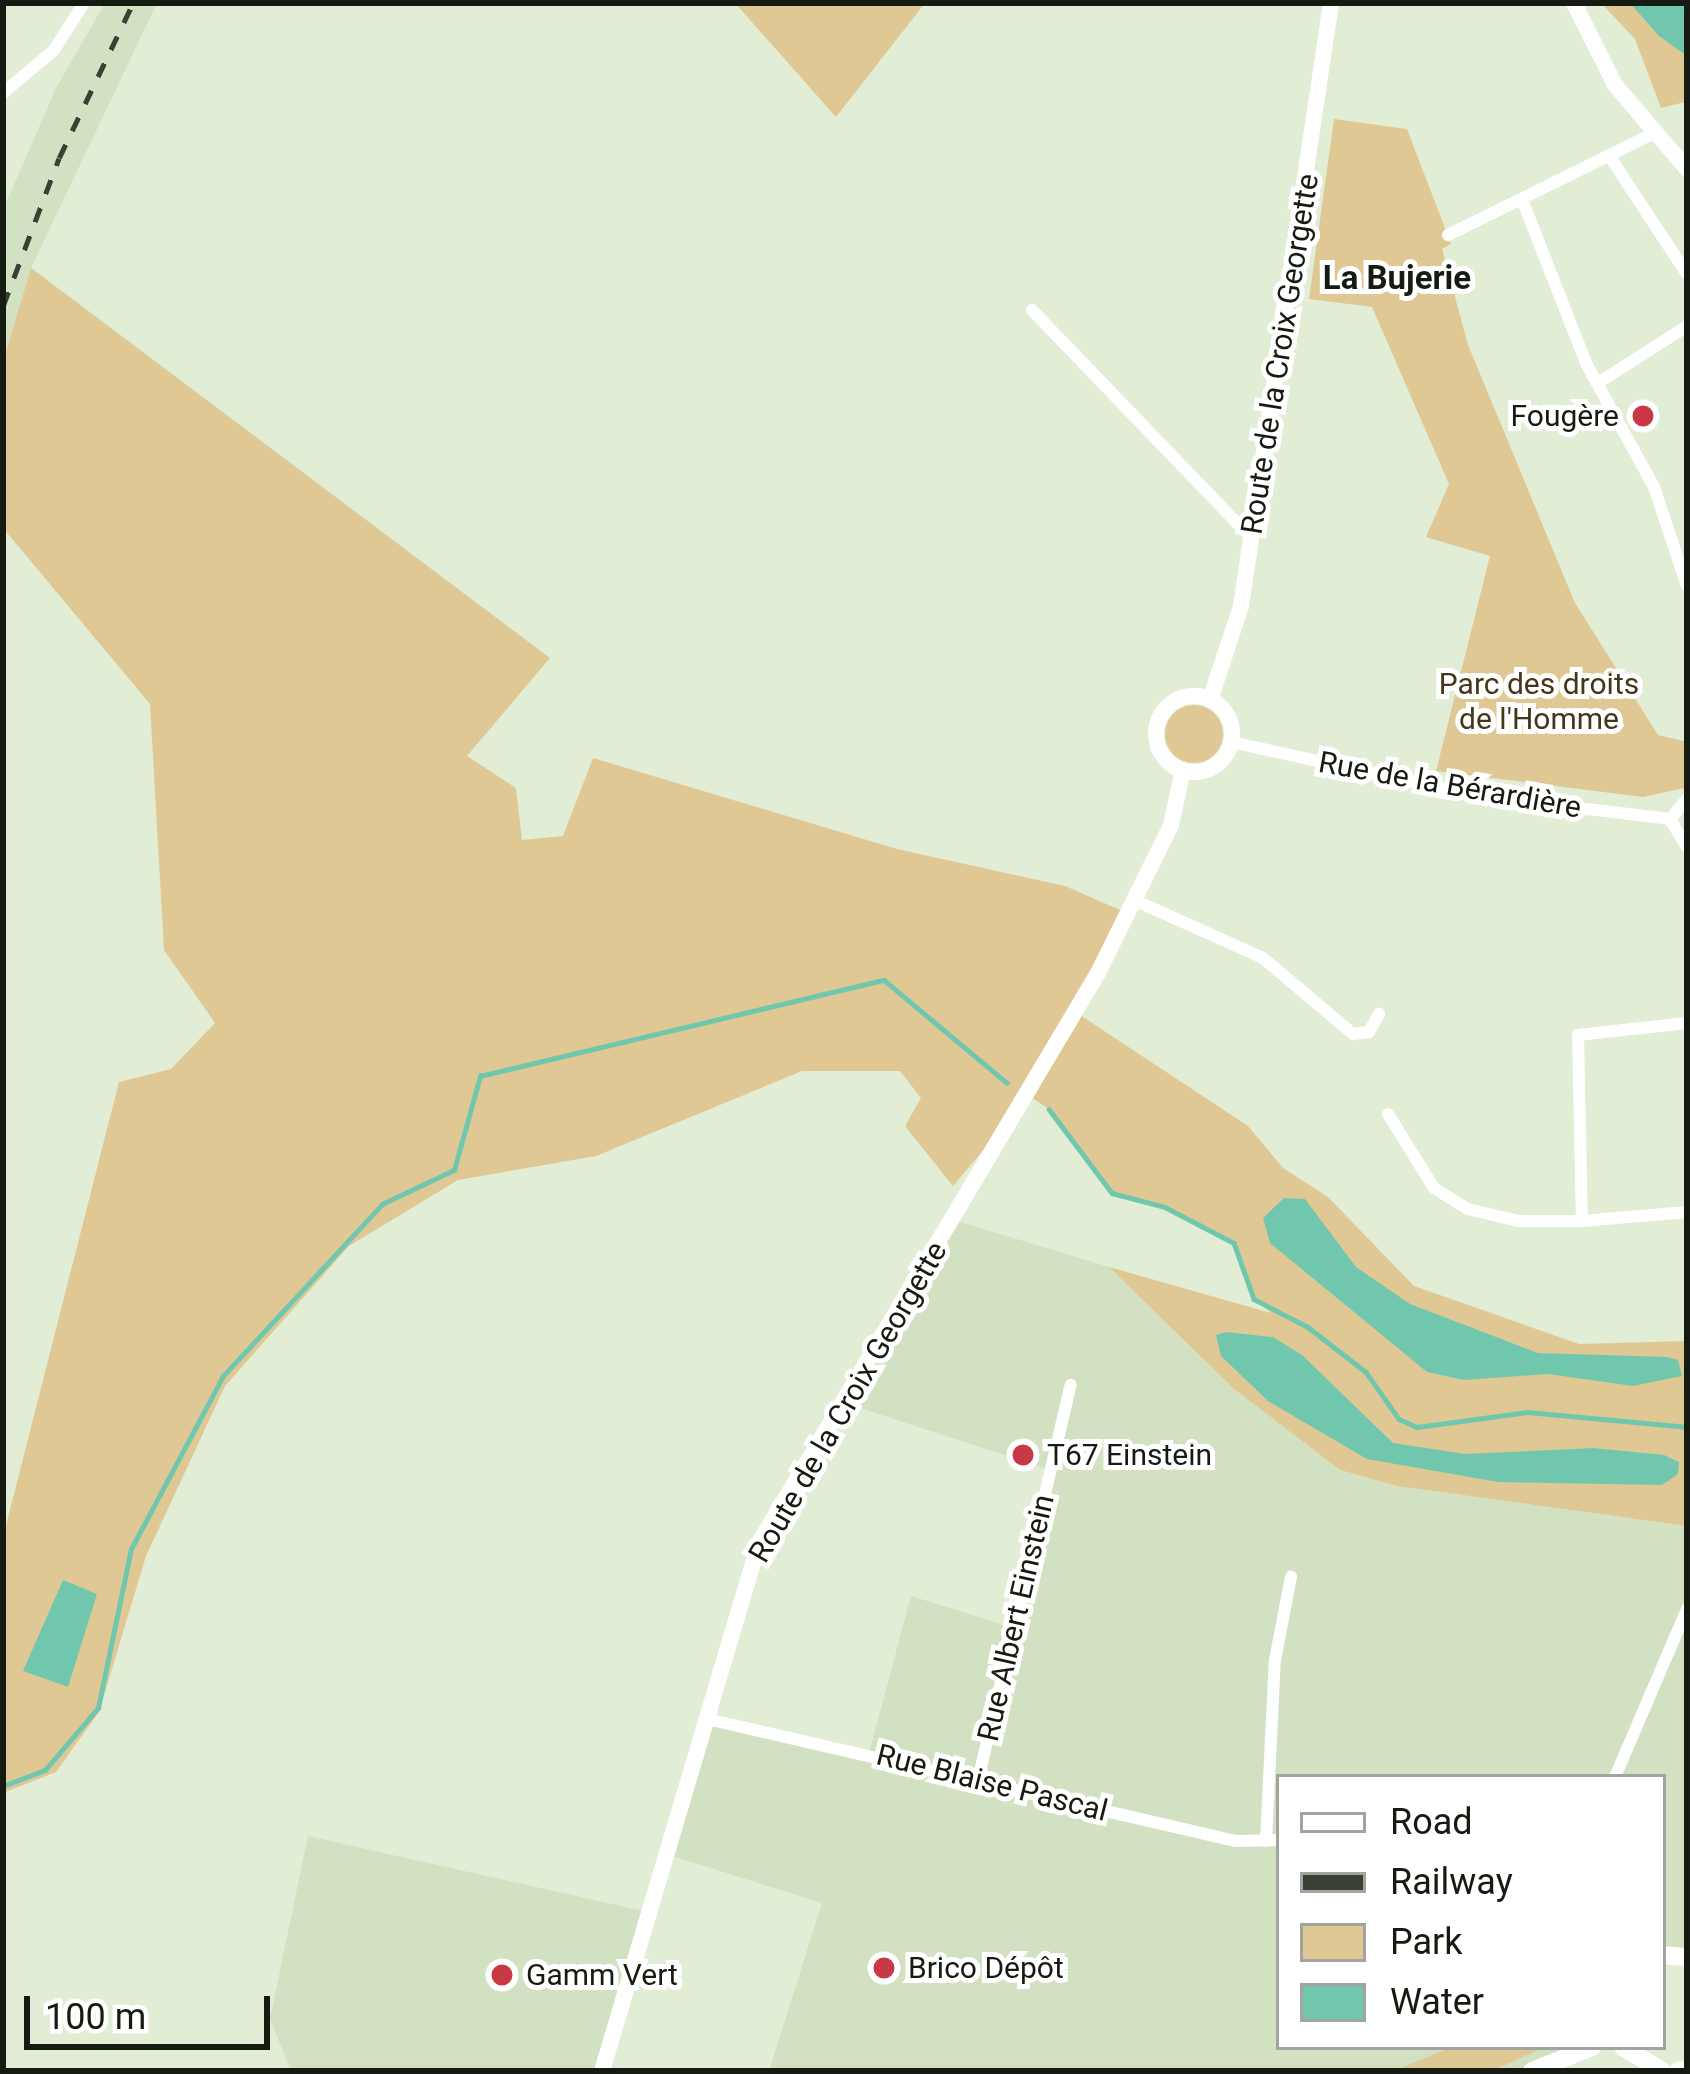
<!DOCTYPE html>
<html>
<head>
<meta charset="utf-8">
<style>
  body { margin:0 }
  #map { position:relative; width:1690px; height:2074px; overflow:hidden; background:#e1edd4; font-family:Roboto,sans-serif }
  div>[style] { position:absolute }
  .built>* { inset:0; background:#d2e1c2 }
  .green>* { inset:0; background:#e0c895 }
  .round { border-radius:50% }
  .water>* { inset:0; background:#71c7ad }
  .stream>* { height:4.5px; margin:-2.25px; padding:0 2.25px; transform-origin:2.25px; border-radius:2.25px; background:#71c7ad }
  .minor>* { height:12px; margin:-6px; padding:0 6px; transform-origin:6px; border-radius:6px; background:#fff }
  .tertiary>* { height:16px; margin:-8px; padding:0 8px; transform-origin:8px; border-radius:8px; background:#fff }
  .tertiary>.ring { margin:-8px; padding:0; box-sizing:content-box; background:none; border:16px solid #fff; border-radius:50% }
  .secondary>* { height:18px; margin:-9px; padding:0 9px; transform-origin:9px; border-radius:9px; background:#fff }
  .rail>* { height:4.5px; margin-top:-2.25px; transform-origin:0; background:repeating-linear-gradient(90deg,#394034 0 15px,transparent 0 30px) }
  .dots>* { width:33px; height:33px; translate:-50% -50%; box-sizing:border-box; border:6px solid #fff; border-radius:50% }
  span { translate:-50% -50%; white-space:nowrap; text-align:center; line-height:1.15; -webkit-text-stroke:10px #fff; paint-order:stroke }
  .street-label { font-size:30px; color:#161b12 }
  .poi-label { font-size:30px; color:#161b12 }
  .right { translate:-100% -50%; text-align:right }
  .left { translate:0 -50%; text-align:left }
  .park-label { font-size:30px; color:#443619 }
  .neighbourhood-label { font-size:33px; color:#161b12; font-weight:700 }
  .frame { position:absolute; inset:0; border:6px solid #161b12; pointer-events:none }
  .legend { position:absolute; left:1276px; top:1774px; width:390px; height:276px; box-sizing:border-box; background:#fff; border:3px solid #a2a4a0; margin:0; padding:15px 21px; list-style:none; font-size:36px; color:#161b12 }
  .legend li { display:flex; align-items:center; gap:24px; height:60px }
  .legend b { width:60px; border:3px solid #a2a4a0 }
  .scale { position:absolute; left:24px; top:1996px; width:246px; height:54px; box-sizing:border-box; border:6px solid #161b12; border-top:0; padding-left:15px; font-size:36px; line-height:42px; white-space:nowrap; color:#161b12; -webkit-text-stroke:9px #fff; paint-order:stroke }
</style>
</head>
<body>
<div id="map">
  <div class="built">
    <i style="clip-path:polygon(105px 3px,157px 3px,31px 268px,3px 361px,3px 210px,56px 88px)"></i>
    <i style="clip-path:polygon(954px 1220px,1109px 1267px,1234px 1389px,1340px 1470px,1397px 1486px,1687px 1526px,1687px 1957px,1663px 1955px,1663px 1777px,1279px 1777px,1279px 2047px,1593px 2047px,1532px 2071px,769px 2071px,822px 1903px,669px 1855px,707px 1719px,869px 1753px,911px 1596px,1011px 1627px,1050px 1470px,845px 1403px)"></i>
    <i style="clip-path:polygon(308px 1836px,652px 1913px,602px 2071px,291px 2071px,270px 2019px)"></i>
  </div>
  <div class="green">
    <i style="clip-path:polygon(735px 3px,925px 3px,836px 117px)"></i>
    <i style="clip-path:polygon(1601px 3px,1630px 3px,1687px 56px,1685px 102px,1661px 108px,1635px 39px)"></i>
    <i style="clip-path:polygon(1334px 119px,1407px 129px,1451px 244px,1442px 249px,1468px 345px,1575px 603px,1658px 735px,1687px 742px,1684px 788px,1643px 797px,1436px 771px,1490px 556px,1426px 537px,1449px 484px,1372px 307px,1309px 299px)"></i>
    <i style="clip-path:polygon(31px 268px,550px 658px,467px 756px,516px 788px,522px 840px,563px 836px,593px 758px,897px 849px,1065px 886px,1127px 913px,1077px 1013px,1248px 1126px,1283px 1168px,1328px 1197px,1414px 1286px,1579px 1344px,1687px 1341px,1687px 1526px,1397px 1486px,1340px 1470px,1234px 1389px,1109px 1267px,1271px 1313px,1254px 1299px,1234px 1243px,1165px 1207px,1112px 1193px,1049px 1109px,1029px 1096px,953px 1186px,905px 1126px,921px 1098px,900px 1071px,802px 1071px,596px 1156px,458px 1180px,349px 1246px,225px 1386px,146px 1556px,99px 1712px,56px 1772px,3px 1793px,3px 1537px,119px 1082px,171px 1069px,215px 1023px,164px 950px,150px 704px,3px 528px,3px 361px)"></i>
    <i class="round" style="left:1165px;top:705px;width:58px;height:58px"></i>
    <i style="clip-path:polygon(1452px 2047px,1545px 2047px,1492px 2071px,1393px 2071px)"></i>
  </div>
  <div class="water">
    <i style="clip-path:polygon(1630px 3px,1687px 3px,1687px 56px,1659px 36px)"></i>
    <i style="clip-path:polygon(1284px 1198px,1305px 1199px,1356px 1267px,1410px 1304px,1538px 1353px,1667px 1357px,1678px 1360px,1682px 1376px,1633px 1386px,1548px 1374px,1464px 1380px,1427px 1372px,1270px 1243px,1263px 1218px)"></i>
    <i style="clip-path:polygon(1226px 1332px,1273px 1337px,1302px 1355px,1393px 1443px,1465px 1454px,1593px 1448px,1664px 1455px,1679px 1462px,1678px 1474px,1662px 1485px,1498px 1482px,1367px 1459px,1268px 1401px,1221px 1356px,1216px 1335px)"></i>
    <i style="clip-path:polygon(63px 1580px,97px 1594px,68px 1687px,23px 1671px)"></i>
  </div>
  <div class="stream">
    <i style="left:1049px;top:1109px;width:105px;rotate:53.1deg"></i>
    <i style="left:1112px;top:1193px;width:55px;rotate:14.8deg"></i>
    <i style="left:1165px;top:1207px;width:78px;rotate:27.6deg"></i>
    <i style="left:1234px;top:1243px;width:59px;rotate:70.3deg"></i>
    <i style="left:1254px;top:1299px;width:61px;rotate:27.4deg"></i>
    <i style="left:1308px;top:1327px;width:73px;rotate:37.8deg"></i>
    <i style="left:1366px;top:1372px;width:57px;rotate:54.9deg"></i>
    <i style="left:1399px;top:1419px;width:20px;rotate:24deg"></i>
    <i style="left:1417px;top:1427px;width:112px;rotate:-7.7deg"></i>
    <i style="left:1528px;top:1412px;width:160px;rotate:5.4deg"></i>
    <i style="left:3px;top:1786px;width:45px;rotate:-20.9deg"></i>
    <i style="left:45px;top:1770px;width:82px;rotate:-49.5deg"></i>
    <i style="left:98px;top:1708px;width:162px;rotate:-78.3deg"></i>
    <i style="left:131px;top:1549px;width:196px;rotate:-62deg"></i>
    <i style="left:223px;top:1376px;width:234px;rotate:-47.2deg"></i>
    <i style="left:382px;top:1204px;width:80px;rotate:-25.3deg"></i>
    <i style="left:454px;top:1170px;width:98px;rotate:-74.5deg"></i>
    <i style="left:480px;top:1076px;width:415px;rotate:-13.4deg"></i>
    <i style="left:884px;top:980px;width:160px;rotate:39.9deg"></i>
  </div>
  <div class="minor">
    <i style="left:3px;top:93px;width:67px;rotate:-40.1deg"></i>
    <i style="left:54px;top:50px;width:56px;rotate:-57.4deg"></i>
    <i style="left:1612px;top:160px;width:136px;rotate:56.7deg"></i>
    <i style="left:1523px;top:202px;width:175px;rotate:68.6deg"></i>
    <i style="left:1587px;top:365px;width:139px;rotate:61.2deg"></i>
    <i style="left:1654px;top:487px;width:104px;rotate:71.6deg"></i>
    <i style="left:1448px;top:235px;width:232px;rotate:-26.3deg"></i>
    <i style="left:1032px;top:310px;width:318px;rotate:46.1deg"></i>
    <i style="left:1598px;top:383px;width:106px;rotate:-32.6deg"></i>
    <i style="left:1231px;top:742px;width:247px;rotate:12.4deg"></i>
    <i style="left:1472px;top:795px;width:199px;rotate:6.9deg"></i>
    <i style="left:1687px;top:799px;width:26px;rotate:130deg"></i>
    <i style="left:1670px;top:819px;width:33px;rotate:59deg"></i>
    <i style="left:1134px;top:900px;width:141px;rotate:24.2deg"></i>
    <i style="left:1263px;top:958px;width:118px;rotate:40.2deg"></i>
    <i style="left:1353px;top:1034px;width:16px;rotate:-7deg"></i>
    <i style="left:1369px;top:1032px;width:21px;rotate:-61deg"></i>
    <i style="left:1687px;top:1023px;width:110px;rotate:173.7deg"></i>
    <i style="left:1578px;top:1035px;width:186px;rotate:88.8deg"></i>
    <i style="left:1582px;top:1221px;width:105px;rotate:-4.9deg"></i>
    <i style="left:1388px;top:1114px;width:87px;rotate:58.1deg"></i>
    <i style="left:1434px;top:1188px;width:40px;rotate:32deg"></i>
    <i style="left:1468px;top:1209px;width:51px;rotate:13.5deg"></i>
    <i style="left:1518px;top:1221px;width:64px"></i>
    <i style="left:707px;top:1719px;width:543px;rotate:12.99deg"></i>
    <i style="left:1236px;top:1841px;width:43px;rotate:-1.3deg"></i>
    <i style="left:1615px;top:1777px;width:183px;rotate:-66.8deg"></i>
    <i style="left:978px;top:1780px;width:406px;rotate:-76.8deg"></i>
    <i style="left:1266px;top:1841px;width:181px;rotate:-87.2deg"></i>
    <i style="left:1275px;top:1660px;width:85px;rotate:-79.1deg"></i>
  </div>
  <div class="tertiary">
    <i style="left:1574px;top:3px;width:92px;rotate:63.4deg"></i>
    <i style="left:1615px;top:85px;width:111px;rotate:49.4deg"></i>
    <i class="ring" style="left:1156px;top:696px;width:60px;height:60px"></i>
    <i style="left:1210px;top:700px;width:99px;rotate:-71.7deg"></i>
    <i style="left:1241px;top:606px;width:610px;rotate:-81.51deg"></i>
    <i style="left:602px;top:2071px;width:551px;rotate:-73.44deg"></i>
    <i style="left:759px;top:1543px;width:663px;rotate:-59.26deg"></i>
    <i style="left:1098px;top:973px;width:165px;rotate:-63.7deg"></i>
    <i style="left:1171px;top:825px;width:56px;rotate:-77.7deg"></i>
  </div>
  <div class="secondary">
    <i style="left:1663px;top:1955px;width:24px;rotate:5deg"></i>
    <i style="left:1623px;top:2047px;width:46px;rotate:31.6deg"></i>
    <i style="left:1532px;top:2071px;width:65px;rotate:-21.8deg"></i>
    <i style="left:1678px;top:2071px;width:9px;rotate:-13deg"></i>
  </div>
  <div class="rail">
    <i style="left:3px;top:306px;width:158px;rotate:-69.3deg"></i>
    <i style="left:59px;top:158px;width:172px;rotate:-64.5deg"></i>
  </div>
  <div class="dots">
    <i style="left:1643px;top:416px;background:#c83845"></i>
    <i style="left:1023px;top:1455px;background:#c83845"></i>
    <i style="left:884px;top:1968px;background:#c83845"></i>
    <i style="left:502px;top:1975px;background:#c83845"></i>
  </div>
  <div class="street-label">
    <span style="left:1280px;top:354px;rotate:-81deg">Route de la Croix Georgette</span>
    <span style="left:1450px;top:785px;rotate:10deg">Rue de la Bérardière</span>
    <span style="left:848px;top:1402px;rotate:-60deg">Route de la Croix Georgette</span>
    <span style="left:1016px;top:1618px;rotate:-77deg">Rue Albert Einstein</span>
    <span style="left:992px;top:1783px;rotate:14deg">Rue Blaise Pascal</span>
  </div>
  <div class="poi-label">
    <span class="right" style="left:1619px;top:416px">Fougère</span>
    <span class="left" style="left:1047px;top:1455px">T67 Einstein</span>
    <span class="left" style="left:908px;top:1968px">Brico Dépôt</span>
    <span class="left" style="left:526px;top:1975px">Gamm Vert</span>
  </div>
  <div class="park-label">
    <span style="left:1539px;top:701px">Parc des droits<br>de l'Homme</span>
  </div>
  <div class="neighbourhood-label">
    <span style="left:1397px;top:278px">La Bujerie</span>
  </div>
  <div class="frame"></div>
  <ul class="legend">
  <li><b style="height:15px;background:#fff"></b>Road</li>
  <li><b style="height:15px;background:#394034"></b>Railway</li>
  <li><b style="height:33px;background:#e0c895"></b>Park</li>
  <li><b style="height:33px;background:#71c7ad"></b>Water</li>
  </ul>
  <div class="scale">100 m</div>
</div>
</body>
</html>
